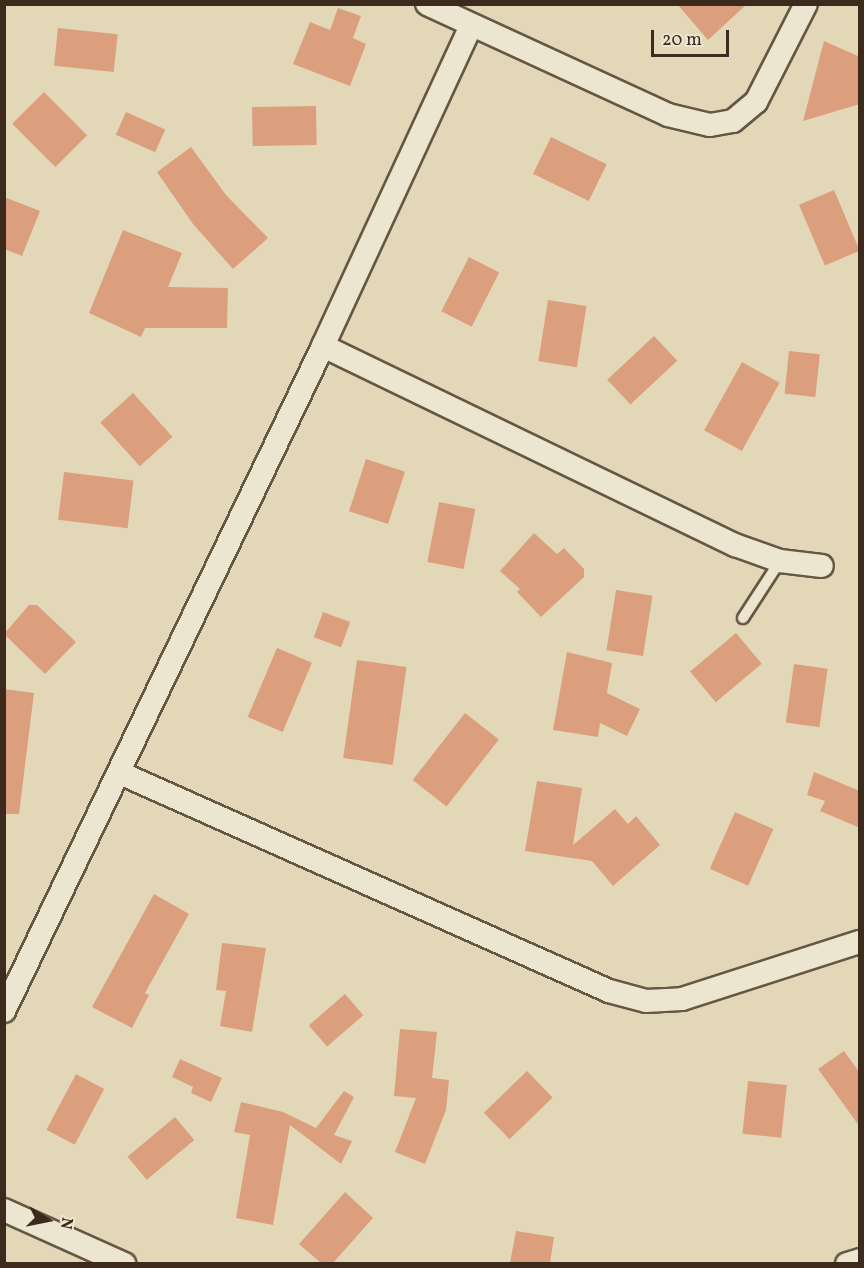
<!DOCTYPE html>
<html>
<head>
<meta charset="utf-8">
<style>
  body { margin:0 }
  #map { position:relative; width:864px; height:1268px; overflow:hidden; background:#e2d8b8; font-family:Vollkorn,serif }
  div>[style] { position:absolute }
  .building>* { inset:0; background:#dc9f7e; transform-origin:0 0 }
  .roads { filter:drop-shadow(2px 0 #665644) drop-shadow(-2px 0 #665644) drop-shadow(0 2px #665644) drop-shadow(0 -2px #665644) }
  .service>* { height:10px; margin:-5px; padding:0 5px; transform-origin:5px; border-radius:5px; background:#ece6d1 }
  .minor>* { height:22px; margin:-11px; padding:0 11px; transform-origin:11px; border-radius:11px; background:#ece6d1 }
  span { translate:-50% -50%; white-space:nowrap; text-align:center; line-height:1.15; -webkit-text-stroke:4.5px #ece6d1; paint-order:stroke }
  .frame { position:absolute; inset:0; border:6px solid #3c2a1d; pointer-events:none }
  .north { position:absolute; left:18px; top:1190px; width:60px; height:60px; -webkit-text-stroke:4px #ece6d1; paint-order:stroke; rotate:100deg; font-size:16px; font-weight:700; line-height:24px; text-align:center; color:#3c2a1d }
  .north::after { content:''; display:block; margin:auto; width:21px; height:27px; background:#3c2a1d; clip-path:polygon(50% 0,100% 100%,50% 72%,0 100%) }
  .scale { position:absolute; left:651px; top:30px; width:78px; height:27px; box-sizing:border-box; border:3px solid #3c2a1d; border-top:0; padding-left:8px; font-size:18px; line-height:21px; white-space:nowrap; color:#3c2a1d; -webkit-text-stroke:4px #ece6d1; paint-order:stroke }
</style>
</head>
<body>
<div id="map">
  <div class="building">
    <i style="clip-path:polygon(677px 4px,747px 4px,708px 40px)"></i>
    <i style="clip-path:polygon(338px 8px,361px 16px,353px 38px,366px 44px,350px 86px,293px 64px,310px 22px,330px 30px)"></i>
    <i style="left:58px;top:28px;width:60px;height:38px;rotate:6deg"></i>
    <i style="clip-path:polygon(824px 41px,860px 57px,860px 104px,803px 121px)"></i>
    <i style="left:44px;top:92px;width:61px;height:45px;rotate:45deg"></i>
    <i style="left:316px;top:106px;width:39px;height:64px;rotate:89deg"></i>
    <i style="left:126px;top:112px;width:43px;height:25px;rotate:24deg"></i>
    <i style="left:551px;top:137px;width:62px;height:41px;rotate:26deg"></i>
    <i style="clip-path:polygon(191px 147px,226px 195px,268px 238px,233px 269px,193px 224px,157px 172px)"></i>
    <i style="left:834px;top:190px;width:66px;height:38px;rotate:67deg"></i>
    <i style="clip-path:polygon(4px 197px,40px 211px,22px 256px,4px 249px)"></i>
    <i style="clip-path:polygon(123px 230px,182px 253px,168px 287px,228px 288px,227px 328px,145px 328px,141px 337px,89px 313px)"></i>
    <i style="left:469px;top:257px;width:34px;height:61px;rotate:27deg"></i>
    <i style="left:548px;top:300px;width:39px;height:62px;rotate:9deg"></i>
    <i style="left:654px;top:336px;width:34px;height:64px;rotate:47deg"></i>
    <i style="left:789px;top:351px;width:31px;height:43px;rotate:6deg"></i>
    <i style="left:742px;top:362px;width:43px;height:78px;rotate:29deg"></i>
    <i style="left:133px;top:393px;width:59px;height:44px;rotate:48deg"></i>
    <i style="left:366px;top:459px;width:41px;height:55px;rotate:18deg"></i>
    <i style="left:64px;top:472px;width:70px;height:48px;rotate:7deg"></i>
    <i style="left:439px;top:502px;width:37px;height:61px;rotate:11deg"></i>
    <i style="clip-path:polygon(534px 533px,557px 554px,564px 548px,584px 569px,584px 577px,541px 617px,517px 592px,520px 589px,500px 571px)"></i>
    <i style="left:616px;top:590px;width:37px;height:61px;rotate:9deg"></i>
    <i style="clip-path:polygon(29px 605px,37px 605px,76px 642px,45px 674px,4px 634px)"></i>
    <i style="left:323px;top:612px;width:29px;height:27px;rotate:20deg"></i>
    <i style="left:736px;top:633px;width:40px;height:60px;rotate:50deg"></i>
    <i style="left:277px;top:648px;width:38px;height:75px;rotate:23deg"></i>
    <i style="clip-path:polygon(567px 652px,612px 663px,607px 693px,640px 709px,627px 736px,600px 723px,598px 737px,553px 730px)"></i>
    <i style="left:357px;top:660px;width:50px;height:99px;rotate:8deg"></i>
    <i style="left:794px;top:664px;width:34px;height:59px;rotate:8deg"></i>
    <i style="clip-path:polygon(4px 689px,34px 693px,19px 814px,4px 814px)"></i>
    <i style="left:465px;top:713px;width:43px;height:85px;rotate:38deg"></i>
    <i style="clip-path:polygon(814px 772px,860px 791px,860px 828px,820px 811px,825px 801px,807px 795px)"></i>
    <i style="clip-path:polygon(537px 781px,582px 788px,573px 845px,615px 809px,628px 824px,636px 816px,660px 845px,613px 886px,592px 861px,525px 851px)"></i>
    <i style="left:735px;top:812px;width:42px;height:62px;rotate:24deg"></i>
    <i style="clip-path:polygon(154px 894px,189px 914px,145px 993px,149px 995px,132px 1028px,92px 1007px)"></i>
    <i style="clip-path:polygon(222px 943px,266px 948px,252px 1032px,220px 1026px,226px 991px,216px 990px)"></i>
    <i style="left:345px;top:994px;width:28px;height:48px;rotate:49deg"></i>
    <i style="clip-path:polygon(400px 1029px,437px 1032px,432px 1078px,449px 1080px,446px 1110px,425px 1164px,395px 1152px,416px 1098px,394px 1096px)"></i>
    <i style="clip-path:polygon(844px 1051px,860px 1073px,860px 1127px,818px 1069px)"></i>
    <i style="clip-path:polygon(180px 1059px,222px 1078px,211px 1102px,191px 1093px,193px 1087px,172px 1077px)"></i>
    <i style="left:527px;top:1071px;width:37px;height:60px;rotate:46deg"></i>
    <i style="left:76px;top:1074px;width:32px;height:63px;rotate:28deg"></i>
    <i style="left:748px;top:1081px;width:39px;height:53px;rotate:6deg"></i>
    <i style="clip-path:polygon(344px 1091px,354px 1097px,334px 1135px,352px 1141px,341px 1164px,290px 1125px,273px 1225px,236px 1218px,250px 1135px,234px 1132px,241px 1102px,283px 1112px,316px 1128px)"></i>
    <i style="left:175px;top:1117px;width:30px;height:62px;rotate:50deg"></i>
    <i style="clip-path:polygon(345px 1192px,373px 1218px,333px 1263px,321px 1263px,299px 1244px)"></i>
    <i style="clip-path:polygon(516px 1231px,554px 1237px,550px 1263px,510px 1263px)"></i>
  </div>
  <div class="roads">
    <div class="service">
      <i style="left:743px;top:618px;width:68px;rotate:-57deg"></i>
    </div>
    <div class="minor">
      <i style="left:427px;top:4px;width:265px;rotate:24.7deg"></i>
      <i style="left:668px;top:115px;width:43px;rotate:13.4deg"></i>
      <i style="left:710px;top:125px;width:23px;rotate:-10deg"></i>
      <i style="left:733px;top:121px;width:30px;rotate:-40deg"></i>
      <i style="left:756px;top:102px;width:110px;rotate:-63deg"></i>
      <i style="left:323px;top:346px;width:458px;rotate:25.8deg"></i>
      <i style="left:735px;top:545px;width:48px;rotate:19.6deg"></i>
      <i style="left:780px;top:561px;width:42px;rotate:6.8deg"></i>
      <i style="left:120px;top:773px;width:535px;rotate:24.03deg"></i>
      <i style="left:609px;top:991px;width:38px;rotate:15deg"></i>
      <i style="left:646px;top:1001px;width:36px;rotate:-3deg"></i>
      <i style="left:682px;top:999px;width:187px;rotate:-17.8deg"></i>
      <i style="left:4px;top:1011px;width:738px;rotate:-64.37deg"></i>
      <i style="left:323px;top:346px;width:353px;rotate:-65.2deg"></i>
      <i style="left:4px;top:1210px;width:132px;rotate:24.2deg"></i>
      <i style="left:847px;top:1264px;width:14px;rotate:-17deg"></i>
    </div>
  </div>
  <div class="frame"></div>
  <div class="north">N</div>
  <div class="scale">20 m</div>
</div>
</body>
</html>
